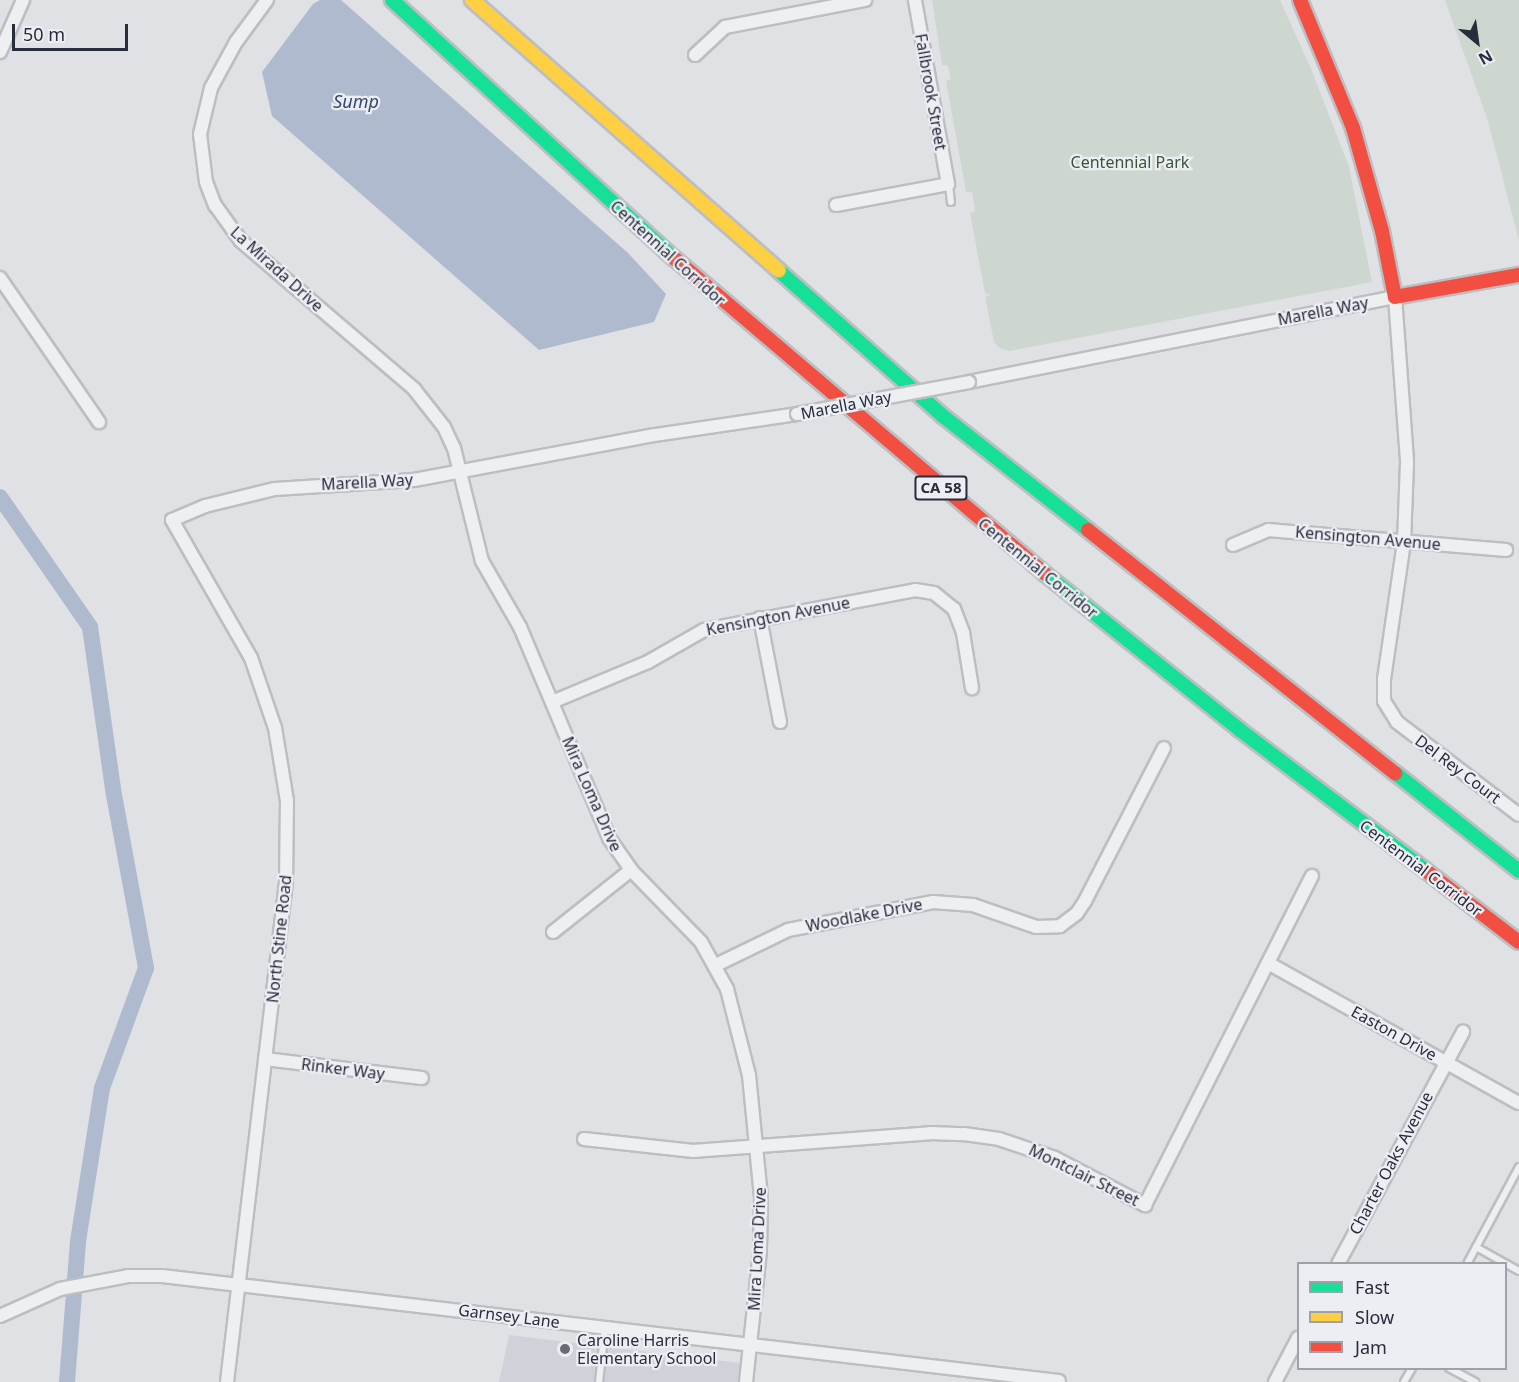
<!DOCTYPE html>
<html>
<head>
<meta charset="utf-8">
<style>
  body { margin:0 }
  #map { position:relative; width:1519px; height:1382px; overflow:hidden; background:#dfe1e4; font-family:"Noto Sans",sans-serif }
  div>[style] { position:absolute }
  .built>* { inset:0; background:#cfd2d8 }
  .green>* { inset:0; background:#ced7cf }
  .water>* { inset:0; background:#afbace }
  .canal>* { height:16px; margin:-8px; padding:0 8px; transform-origin:8px; border-radius:8px; background:#afbace }
  .roads { filter:drop-shadow(2px 0 #bcbec1) drop-shadow(-2px 0 #bcbec1) drop-shadow(0 2px #bcbec1) drop-shadow(0 -2px #bcbec1) }
  .lane>* { height:6px; margin:-3px; padding:0 3px; transform-origin:3px; border-radius:3px; background:#eeeff0 }
  .street>* { height:12px; margin:-6px; padding:0 6px; transform-origin:6px; border-radius:6px; background:#eeeff0 }
  .fast>* { height:14px; margin:-7px; padding:0 7px; transform-origin:7px; border-radius:7px; background:#16e098 }
  .slow>* { height:14px; margin:-7px; padding:0 7px; transform-origin:7px; border-radius:7px; background:#ffcf43 }
  .jam>* { height:14px; margin:-7px; padding:0 7px; transform-origin:7px; border-radius:7px; background:#f24e42 }
  .bridges { filter:drop-shadow(2px 0 #bcbec1) drop-shadow(-2px 0 #bcbec1) drop-shadow(0 2px #bcbec1) drop-shadow(0 -2px #bcbec1) }
  .street-bridge>* { height:12px; margin:-6px; padding:0 6px; transform-origin:6px; border-radius:6px; background:#eeeff0 }
  .dots>* { width:16px; height:16px; translate:-50% -50%; box-sizing:border-box; border:3px solid #eceef4; border-radius:50% }
  span { translate:-50% -50%; white-space:nowrap; text-align:center; line-height:1.15; -webkit-text-stroke:4.5px #eceef4; paint-order:stroke }
  .shield-label span { padding:2px 4px; background:#eceef4; border:2px solid; border-radius:4px; -webkit-text-stroke-width:0 }
  .shield-label { font-size:15px; color:#272d3b; font-weight:700 }
  .street-label { font-size:16px; color:#272d3b }
  .park-label { font-size:16px; color:#395636 }
  .poi-label { font-size:16px; color:#272d3b }
  .left { translate:0 -50%; text-align:left }
  .water-label { font-size:18px; color:#34496c; font-style:italic }
  .legend { position:absolute; left:1297px; top:1262px; width:210px; height:108px; box-sizing:border-box; background:#eceef4; border:2px solid #9da1aa; margin:0; padding:8px 10px; list-style:none; font-size:18px; color:#272d3b }
  .legend li { display:flex; align-items:center; gap:12px; height:30px }
  .legend b { width:30px; border:2px solid #9da1aa }
  .north { position:absolute; left:1447px; top:12px; width:60px; height:60px; -webkit-text-stroke:4px #eceef4; paint-order:stroke; rotate:151deg; font-size:16px; font-weight:700; line-height:24px; text-align:center; color:#272d3b }
  .north::after { content:''; display:block; margin:auto; width:21px; height:27px; background:#272d3b; clip-path:polygon(50% 0,100% 100%,50% 72%,0 100%) }
  .scale { position:absolute; left:12px; top:24px; width:116px; height:27px; box-sizing:border-box; border:3px solid #272d3b; border-top:0; padding-left:8px; font-size:18px; line-height:21px; white-space:nowrap; color:#272d3b; -webkit-text-stroke:4px #eceef4; paint-order:stroke }
</style>
</head>
<body>
<div id="map">
  <div class="built">
    <i style="clip-path:polygon(509px 1335px,740px 1363px,738px 1382px,499px 1382px)"></i>
  </div>
  <div class="green">
    <i style="clip-path:polygon(932px 0,1280px 0,1312px 71px,1349px 167px,1372px 282px,1009px 351px,999px 348px,994px 342px,985px 297px,991px 295px,985px 293px,970px 213px,975px 211px,972px 192px,966px 192px,946px 81px,951px 79px,948px 66px,942px 65px)"></i>
    <i style="clip-path:polygon(1445px 0,1519px 0,1519px 241px,1488px 121px)"></i>
  </div>
  <div class="water">
    <i style="clip-path:polygon(320px 0,341px 0,628px 253px,666px 294px,654px 322px,539px 350px,272px 116px,262px 72px,313px 4px)"></i>
  </div>
  <div class="canal">
    <i style="left:0;top:497px;width:158px;rotate:55.3deg"></i>
    <i style="left:90px;top:627px;width:170px;rotate:81.9deg"></i>
    <i style="left:114px;top:795px;width:176px;rotate:79.5deg"></i>
    <i style="left:146px;top:968px;width:128px;rotate:110.1deg"></i>
    <i style="left:102px;top:1088px;width:156px;rotate:98.9deg"></i>
    <i style="left:78px;top:1242px;width:140px;rotate:94.5deg"></i>
  </div>
  <div class="roads">
    <div class="lane">
      <i style="left:949px;top:184px;width:18px;rotate:84deg"></i>
      <i style="left:1476px;top:1247px;width:49px;rotate:29.2deg"></i>
      <i style="left:1467px;top:1264px;width:110px;rotate:-61.8deg"></i>
      <i style="left:1449px;top:1368px;width:30px;rotate:28deg"></i>
      <i style="left:599px;top:1382px;width:54px;rotate:-83.7deg"></i>
      <i style="left:1404px;top:1382px;width:16px;rotate:-60deg"></i>
    </div>
    <div class="street">
      <i style="left:267px;top:0;width:52px;rotate:126.4deg"></i>
      <i style="left:236px;top:42px;width:52px;rotate:118.5deg"></i>
      <i style="left:211px;top:88px;width:47px;rotate:103.4deg"></i>
      <i style="left:200px;top:134px;width:48px;rotate:82.9deg"></i>
      <i style="left:206px;top:182px;width:25px;rotate:69deg"></i>
      <i style="left:215px;top:205px;width:44px;rotate:54.2deg"></i>
      <i style="left:241px;top:241px;width:228px;rotate:40.5deg"></i>
      <i style="left:414px;top:389px;width:48px;rotate:51.7deg"></i>
      <i style="left:444px;top:427px;width:23px;rotate:65deg"></i>
      <i style="left:454px;top:448px;width:116px;rotate:76.1deg"></i>
      <i style="left:482px;top:561px;width:76px;rotate:60.1deg"></i>
      <i style="left:520px;top:627px;width:229px;rotate:67.1deg"></i>
      <i style="left:609px;top:838px;width:39px;rotate:55deg"></i>
      <i style="left:631px;top:870px;width:100px;rotate:45.8deg"></i>
      <i style="left:701px;top:942px;width:54px;rotate:61deg"></i>
      <i style="left:727px;top:989px;width:89px;rotate:75.7deg"></i>
      <i style="left:749px;top:1075px;width:123px;rotate:84.4deg"></i>
      <i style="left:761px;top:1197px;width:54px;rotate:91.1deg"></i>
      <i style="left:760px;top:1251px;width:132px;rotate:96.1deg"></i>
      <i style="left:0;top:52px;width:57px;rotate:-66.1deg"></i>
      <i style="left:695px;top:55px;width:41px;rotate:-43deg"></i>
      <i style="left:725px;top:27px;width:143px;rotate:-10.9deg"></i>
      <i style="left:836px;top:205px;width:114px;rotate:-10.6deg"></i>
      <i style="left:948px;top:184px;width:187px;rotate:-100.2deg"></i>
      <i style="left:0;top:278px;width:175px;rotate:55.5deg"></i>
      <i style="left:969px;top:382px;width:434px;rotate:-11.3deg"></i>
      <i style="left:1395px;top:297px;width:165px;rotate:85.8deg"></i>
      <i style="left:1407px;top:462px;width:80px;rotate:92.1deg"></i>
      <i style="left:1404px;top:542px;width:138px;rotate:98.3deg"></i>
      <i style="left:1384px;top:679px;width:22px;rotate:90deg"></i>
      <i style="left:1384px;top:701px;width:25px;rotate:58deg"></i>
      <i style="left:1397px;top:722px;width:153px;rotate:37.3deg"></i>
      <i style="left:1233px;top:545px;width:38px;rotate:-23deg"></i>
      <i style="left:1268px;top:530px;width:239px;rotate:4.8deg"></i>
      <i style="left:760px;top:618px;width:106px;rotate:79.1deg"></i>
      <i style="left:552px;top:702px;width:104px;rotate:-22.6deg"></i>
      <i style="left:648px;top:662px;width:64px;rotate:-29.7deg"></i>
      <i style="left:704px;top:630px;width:215px;rotate:-10.7deg"></i>
      <i style="left:915px;top:590px;width:19px;rotate:9deg"></i>
      <i style="left:934px;top:593px;width:26px;rotate:39deg"></i>
      <i style="left:954px;top:609px;width:26px;rotate:69deg"></i>
      <i style="left:963px;top:633px;width:56px;rotate:80.7deg"></i>
      <i style="left:553px;top:932px;width:100px;rotate:-38.5deg"></i>
      <i style="left:1268px;top:963px;width:287px;rotate:29.2deg"></i>
      <i style="left:716px;top:965px;width:80px;rotate:-25.9deg"></i>
      <i style="left:788px;top:930px;width:148px;rotate:-10.9deg"></i>
      <i style="left:933px;top:902px;width:40px;rotate:4.3deg"></i>
      <i style="left:973px;top:905px;width:67px;rotate:19.2deg"></i>
      <i style="left:1036px;top:927px;width:24px;rotate:-2deg"></i>
      <i style="left:1060px;top:926px;width:21px;rotate:-37deg"></i>
      <i style="left:1077px;top:913px;width:14px;rotate:-56deg"></i>
      <i style="left:1085px;top:901px;width:172px;rotate:-62.7deg"></i>
      <i style="left:265px;top:1059px;width:158px;rotate:6.9deg"></i>
      <i style="left:584px;top:1139px;width:110px;rotate:6.3deg"></i>
      <i style="left:693px;top:1151px;width:238px;rotate:-4.3deg"></i>
      <i style="left:930px;top:1133px;width:34px;rotate:2deg"></i>
      <i style="left:964px;top:1134px;width:35px;rotate:8deg"></i>
      <i style="left:999px;top:1139px;width:59px;rotate:18.7deg"></i>
      <i style="left:1055px;top:1158px;width:102px;rotate:27.6deg"></i>
      <i style="left:1145px;top:1205px;width:369px;rotate:-63.1deg"></i>
      <i style="left:1338px;top:1264px;width:264px;rotate:-61.7deg"></i>
      <i style="left:0;top:1316px;width:66px;rotate:-24.2deg"></i>
      <i style="left:60px;top:1289px;width:69px;rotate:-10.8deg"></i>
      <i style="left:128px;top:1276px;width:34px"></i>
      <i style="left:162px;top:1276px;width:903px;rotate:6.68deg"></i>
      <i style="left:227px;top:1382px;width:503px;rotate:-83.27deg"></i>
      <i style="left:286px;top:882px;width:81px;rotate:-89.3deg"></i>
      <i style="left:287px;top:801px;width:74px;rotate:-99.3deg"></i>
      <i style="left:275px;top:728px;width:74px;rotate:-108.9deg"></i>
      <i style="left:251px;top:658px;width:159px;rotate:-119.8deg"></i>
      <i style="left:172px;top:520px;width:36px;rotate:-23deg"></i>
      <i style="left:205px;top:506px;width:72px;rotate:-13.7deg"></i>
      <i style="left:275px;top:489px;width:139px;rotate:-3.7deg"></i>
      <i style="left:414px;top:480px;width:245px;rotate:-10.6deg"></i>
      <i style="left:655px;top:435px;width:144px;rotate:-8.4deg"></i>
      <i style="left:1275px;top:1382px;width:50px;rotate:-62.4deg"></i>
    </div>
    <div class="fast">
      <i style="left:392px;top:0;width:382px;rotate:42.5deg"></i>
      <i style="left:779px;top:271px;width:219px;rotate:41.5deg"></i>
      <i style="left:943px;top:416px;width:184px;rotate:38.2deg"></i>
      <i style="left:1044px;top:573px;width:251px;rotate:38.7deg"></i>
      <i style="left:1240px;top:730px;width:232px;rotate:37.1deg"></i>
      <i style="left:1395px;top:773px;width:158px;rotate:38.3deg"></i>
    </div>
    <div class="slow">
      <i style="left:472px;top:0;width:409px;rotate:41.4deg"></i>
    </div>
    <div class="jam">
      <i style="left:1300px;top:0;width:139px;rotate:67.5deg"></i>
      <i style="left:1353px;top:128px;width:107px;rotate:74.3deg"></i>
      <i style="left:1382px;top:231px;width:67px;rotate:78.9deg"></i>
      <i style="left:1395px;top:297px;width:126px;rotate:-10.1deg"></i>
      <i style="left:674px;top:258px;width:486px;rotate:40.4deg"></i>
      <i style="left:1088px;top:530px;width:392px;rotate:38.4deg"></i>
      <i style="left:1425px;top:870px;width:118px;rotate:37.5deg"></i>
    </div>
  </div>
  <div class="bridges">
    <div class="street-bridge">
      <i style="left:797px;top:414px;width:175px;rotate:-10.5deg"></i>
    </div>
  </div>
  <div class="dots">
    <i style="left:565px;top:1349px;background:#676c76"></i>
  </div>
  <div class="shield-label">
    <span style="left:941px;top:488px">CA 58</span>
  </div>
  <div class="street-label">
    <span style="left:931px;top:92px;rotate:80deg">Fallbrook Street</span>
    <span style="left:668px;top:253px;rotate:42deg">Centennial Corridor</span>
    <span style="left:277px;top:269px;rotate:42deg">La Mirada Drive</span>
    <span style="left:1323px;top:311px;rotate:-11deg">Marella Way</span>
    <span style="left:846px;top:405px;rotate:-11deg">Marella Way</span>
    <span style="left:367px;top:482px;rotate:-3deg">Marella Way</span>
    <span style="left:1368px;top:538px;rotate:5deg">Kensington Avenue</span>
    <span style="left:1038px;top:568px;rotate:39deg">Centennial Corridor</span>
    <span style="left:778px;top:616px;rotate:-11deg">Kensington Avenue</span>
    <span style="left:1458px;top:769px;rotate:37deg">Del Rey Court</span>
    <span style="left:592px;top:794px;rotate:66deg">Mira Loma Drive</span>
    <span style="left:1421px;top:868px;rotate:37deg">Centennial Corridor</span>
    <span style="left:864px;top:915px;rotate:-11deg">Woodlake Drive</span>
    <span style="left:279px;top:939px;rotate:-84deg">North Stine Road</span>
    <span style="left:1394px;top:1033px;rotate:29deg">Easton Drive</span>
    <span style="left:343px;top:1069px;rotate:7deg">Rinker Way</span>
    <span style="left:1391px;top:1163px;rotate:-62deg">Charter Oaks Avenue</span>
    <span style="left:1084px;top:1175px;rotate:26deg">Montclair Street</span>
    <span style="left:757px;top:1249px;rotate:-87deg">Mira Loma Drive</span>
    <span style="left:509px;top:1316px;rotate:7deg">Garnsey Lane</span>
  </div>
  <div class="park-label">
    <span style="left:1130px;top:162px">Centennial Park</span>
  </div>
  <div class="poi-label">
    <span class="left" style="left:577px;top:1349px">Caroline Harris<br>Elementary School</span>
  </div>
  <div class="water-label">
    <span style="left:356px;top:101px">Sump</span>
  </div>
  <ul class="legend">
  <li><b style="height:8px;background:#16e098"></b>Fast</li>
  <li><b style="height:8px;background:#ffcf43"></b>Slow</li>
  <li><b style="height:8px;background:#f24e42"></b>Jam</li>
  </ul>
  <div class="north">N</div>
  <div class="scale">50 m</div>
</div>
</body>
</html>
